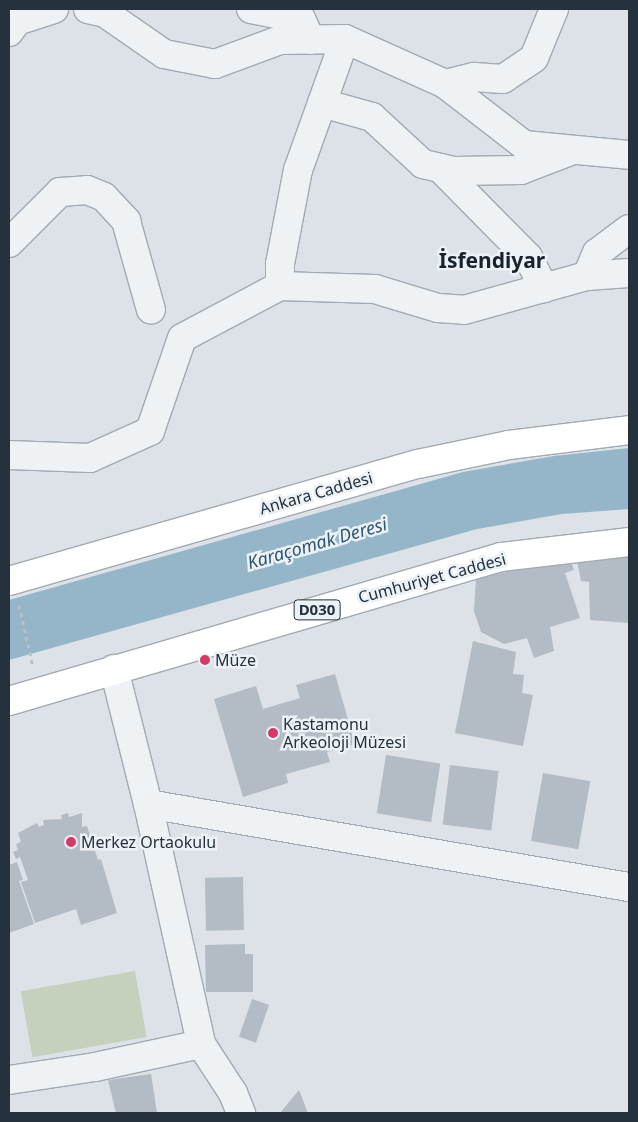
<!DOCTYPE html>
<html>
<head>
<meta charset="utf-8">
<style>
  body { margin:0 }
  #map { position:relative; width:638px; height:1122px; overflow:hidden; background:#dce2e7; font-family:"Noto Sans",sans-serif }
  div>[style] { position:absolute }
  .green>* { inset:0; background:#c5d1bd; transform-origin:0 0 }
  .water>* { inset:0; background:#95b6c9 }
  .building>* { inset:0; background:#b3bcc4; transform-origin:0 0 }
  .path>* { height:3px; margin-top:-1.5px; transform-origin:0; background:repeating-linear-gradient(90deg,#bac0c5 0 4px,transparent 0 8px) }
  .roads { filter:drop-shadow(1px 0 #a1aab1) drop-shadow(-1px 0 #a1aab1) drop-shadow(0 1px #a1aab1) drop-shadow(0 -1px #a1aab1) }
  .minor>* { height:28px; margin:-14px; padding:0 14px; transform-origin:14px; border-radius:14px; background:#eff2f5 }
  .major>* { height:28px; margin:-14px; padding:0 14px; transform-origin:14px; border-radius:14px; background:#fff }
  .dots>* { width:14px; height:14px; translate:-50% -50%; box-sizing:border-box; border:2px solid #ebf1f5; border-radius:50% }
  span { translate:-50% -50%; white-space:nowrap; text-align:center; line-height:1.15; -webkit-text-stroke:5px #ebf1f5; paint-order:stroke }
  .shield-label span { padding:1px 4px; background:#ebf1f5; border:1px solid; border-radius:4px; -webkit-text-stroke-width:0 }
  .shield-label { font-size:15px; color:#25323e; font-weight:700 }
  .street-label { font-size:16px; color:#25323e }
  .poi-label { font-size:16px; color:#25323e }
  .left { translate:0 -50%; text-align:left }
  .water-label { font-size:18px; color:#2e5773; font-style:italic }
  .district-label { font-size:21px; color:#18232e; font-weight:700 }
  .frame { position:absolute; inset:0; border:10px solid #25323e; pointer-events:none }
</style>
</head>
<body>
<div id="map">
  <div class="green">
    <i style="left:135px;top:971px;width:67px;height:116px;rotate:80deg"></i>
  </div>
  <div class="water">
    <i style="clip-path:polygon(629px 448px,629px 509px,562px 514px,477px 529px,9px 660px,9px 600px,463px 472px,554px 456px)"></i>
  </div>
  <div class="building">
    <i style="clip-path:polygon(629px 555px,629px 623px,590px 620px,589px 582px,581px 581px,577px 561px)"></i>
    <i style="clip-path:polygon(570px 559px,574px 570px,565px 573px,580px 618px,550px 627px,554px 651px,534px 658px,527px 638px,504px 644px,481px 632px,474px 611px,476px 578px)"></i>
    <i style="clip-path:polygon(473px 641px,516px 652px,513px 674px,524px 675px,522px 693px,533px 695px,523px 746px,455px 733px)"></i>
    <i style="clip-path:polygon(335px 674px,355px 744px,327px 752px,330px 762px,286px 774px,288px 783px,243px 797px,214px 699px,256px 686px,263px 709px,300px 698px,296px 685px)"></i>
    <i style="left:386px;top:755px;width:55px;height:59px;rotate:9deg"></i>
    <i style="left:450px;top:765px;width:49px;height:60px;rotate:7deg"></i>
    <i style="left:543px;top:773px;width:48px;height:69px;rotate:10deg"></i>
    <i style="clip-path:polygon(68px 813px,69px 817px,82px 813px,82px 827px,87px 826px,98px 860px,101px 859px,117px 913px,81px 925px,76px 909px,35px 923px,21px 882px,28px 880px,20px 857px,16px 859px,13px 852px,18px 850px,16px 844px,21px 842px,18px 833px,37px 823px,39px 827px,44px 825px,43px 820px,62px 819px,61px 815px)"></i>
    <i style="clip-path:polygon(17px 862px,23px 880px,19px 881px,34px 924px,9px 933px,9px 865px)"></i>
    <i style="left:243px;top:877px;width:53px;height:38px;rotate:89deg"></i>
    <i style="clip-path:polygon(245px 944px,245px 954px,253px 954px,253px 992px,206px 992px,205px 945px)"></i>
    <i style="left:252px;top:999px;width:18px;height:40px;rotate:19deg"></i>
    <i style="clip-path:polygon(151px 1074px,157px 1113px,116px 1113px,108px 1080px)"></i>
    <i style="clip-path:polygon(299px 1090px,308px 1113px,280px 1113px)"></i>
  </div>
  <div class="path">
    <i style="left:19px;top:605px;width:64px;rotate:77.3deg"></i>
  </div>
  <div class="roads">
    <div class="minor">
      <i style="left:88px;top:9px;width:17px;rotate:13deg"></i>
      <i style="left:105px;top:13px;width:72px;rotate:34.8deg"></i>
      <i style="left:164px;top:54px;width:52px;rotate:11.1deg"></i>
      <i style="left:215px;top:64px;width:69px;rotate:-20.3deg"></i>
      <i style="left:280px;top:40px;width:65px;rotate:-0.9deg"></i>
      <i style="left:345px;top:39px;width:110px;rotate:24.2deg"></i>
      <i style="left:445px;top:84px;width:30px;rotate:-14deg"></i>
      <i style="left:474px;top:77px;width:29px;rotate:4deg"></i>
      <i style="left:503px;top:79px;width:37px;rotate:-34deg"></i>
      <i style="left:534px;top:58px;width:53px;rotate:-67.8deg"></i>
      <i style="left:251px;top:9px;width:51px;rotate:11.3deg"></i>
      <i style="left:301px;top:19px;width:23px;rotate:65deg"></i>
      <i style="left:9px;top:32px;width:14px;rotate:-54deg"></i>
      <i style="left:17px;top:21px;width:39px;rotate:-18deg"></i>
      <i style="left:445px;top:84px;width:100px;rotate:37.7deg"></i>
      <i style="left:524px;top:145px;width:105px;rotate:5.4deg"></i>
      <i style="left:322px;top:103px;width:52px;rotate:15.6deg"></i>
      <i style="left:372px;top:117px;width:69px;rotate:42.7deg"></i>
      <i style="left:423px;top:164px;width:32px;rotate:13deg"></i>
      <i style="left:454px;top:171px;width:67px;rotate:-0.9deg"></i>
      <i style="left:521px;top:170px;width:56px;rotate:-21deg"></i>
      <i style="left:440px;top:168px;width:125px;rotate:45.3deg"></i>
      <i style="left:528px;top:257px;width:35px;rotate:63deg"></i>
      <i style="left:9px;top:243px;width:72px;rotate:-45deg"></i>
      <i style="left:60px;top:192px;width:27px;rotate:-4deg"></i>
      <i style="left:87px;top:190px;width:18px;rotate:22deg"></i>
      <i style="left:104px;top:197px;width:33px;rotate:47deg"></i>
      <i style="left:126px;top:221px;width:92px;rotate:74.3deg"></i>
      <i style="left:587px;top:276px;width:25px;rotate:-67deg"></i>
      <i style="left:597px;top:253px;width:40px;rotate:-37deg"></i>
      <i style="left:280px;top:286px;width:22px;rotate:-90deg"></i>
      <i style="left:280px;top:264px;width:96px;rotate:-79.2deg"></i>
      <i style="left:298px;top:170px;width:139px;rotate:-70.3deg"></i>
      <i style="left:9px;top:455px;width:81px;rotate:2.1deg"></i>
      <i style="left:90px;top:458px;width:66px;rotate:-24.2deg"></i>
      <i style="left:150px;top:431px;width:98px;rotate:-71deg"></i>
      <i style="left:182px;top:338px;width:111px;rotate:-28deg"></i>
      <i style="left:280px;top:286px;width:95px;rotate:1.8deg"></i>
      <i style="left:375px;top:289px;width:66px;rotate:16.8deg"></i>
      <i style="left:438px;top:308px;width:26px;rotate:4deg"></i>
      <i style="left:464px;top:310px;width:128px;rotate:-15.5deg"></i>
      <i style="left:587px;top:276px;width:42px;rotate:-4.1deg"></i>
      <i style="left:114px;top:669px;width:139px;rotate:75.9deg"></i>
      <i style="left:148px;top:804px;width:246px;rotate:77.5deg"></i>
      <i style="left:201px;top:1044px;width:59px;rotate:56.9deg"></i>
      <i style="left:233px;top:1093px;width:22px;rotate:68deg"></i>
      <i style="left:148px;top:804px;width:488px;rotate:9.8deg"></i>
      <i style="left:9px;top:1080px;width:87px;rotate:-8.6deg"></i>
      <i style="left:95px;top:1067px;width:108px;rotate:-12.2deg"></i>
    </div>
    <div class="major">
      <i style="left:9px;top:581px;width:425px;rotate:-16deg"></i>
      <i style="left:418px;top:464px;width:93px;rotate:-11.8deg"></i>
      <i style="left:509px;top:445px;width:121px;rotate:-7.1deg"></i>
      <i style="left:9px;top:701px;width:513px;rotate:-16.31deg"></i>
      <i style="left:501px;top:557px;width:129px;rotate:-6.7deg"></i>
    </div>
  </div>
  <div class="dots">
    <i style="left:205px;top:660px;background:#d43967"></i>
    <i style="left:273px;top:733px;background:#d43967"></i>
    <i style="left:71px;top:842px;background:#d43967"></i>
  </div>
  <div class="shield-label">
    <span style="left:317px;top:610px">D030</span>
  </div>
  <div class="street-label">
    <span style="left:316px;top:493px;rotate:-16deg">Ankara Caddesi</span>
    <span style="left:432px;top:578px;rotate:-15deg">Cumhuriyet Caddesi</span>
  </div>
  <div class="poi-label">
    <span class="left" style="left:215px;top:660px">Müze</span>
    <span class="left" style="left:283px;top:733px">Kastamonu<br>Arkeoloji Müzesi</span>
    <span class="left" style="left:81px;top:842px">Merkez Ortaokulu</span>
  </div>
  <div class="water-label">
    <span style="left:317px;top:543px;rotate:-16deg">Karaçomak Deresi</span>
  </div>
  <div class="district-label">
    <span style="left:492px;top:260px">İsfendiyar</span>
  </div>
  <div class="frame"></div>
</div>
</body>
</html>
